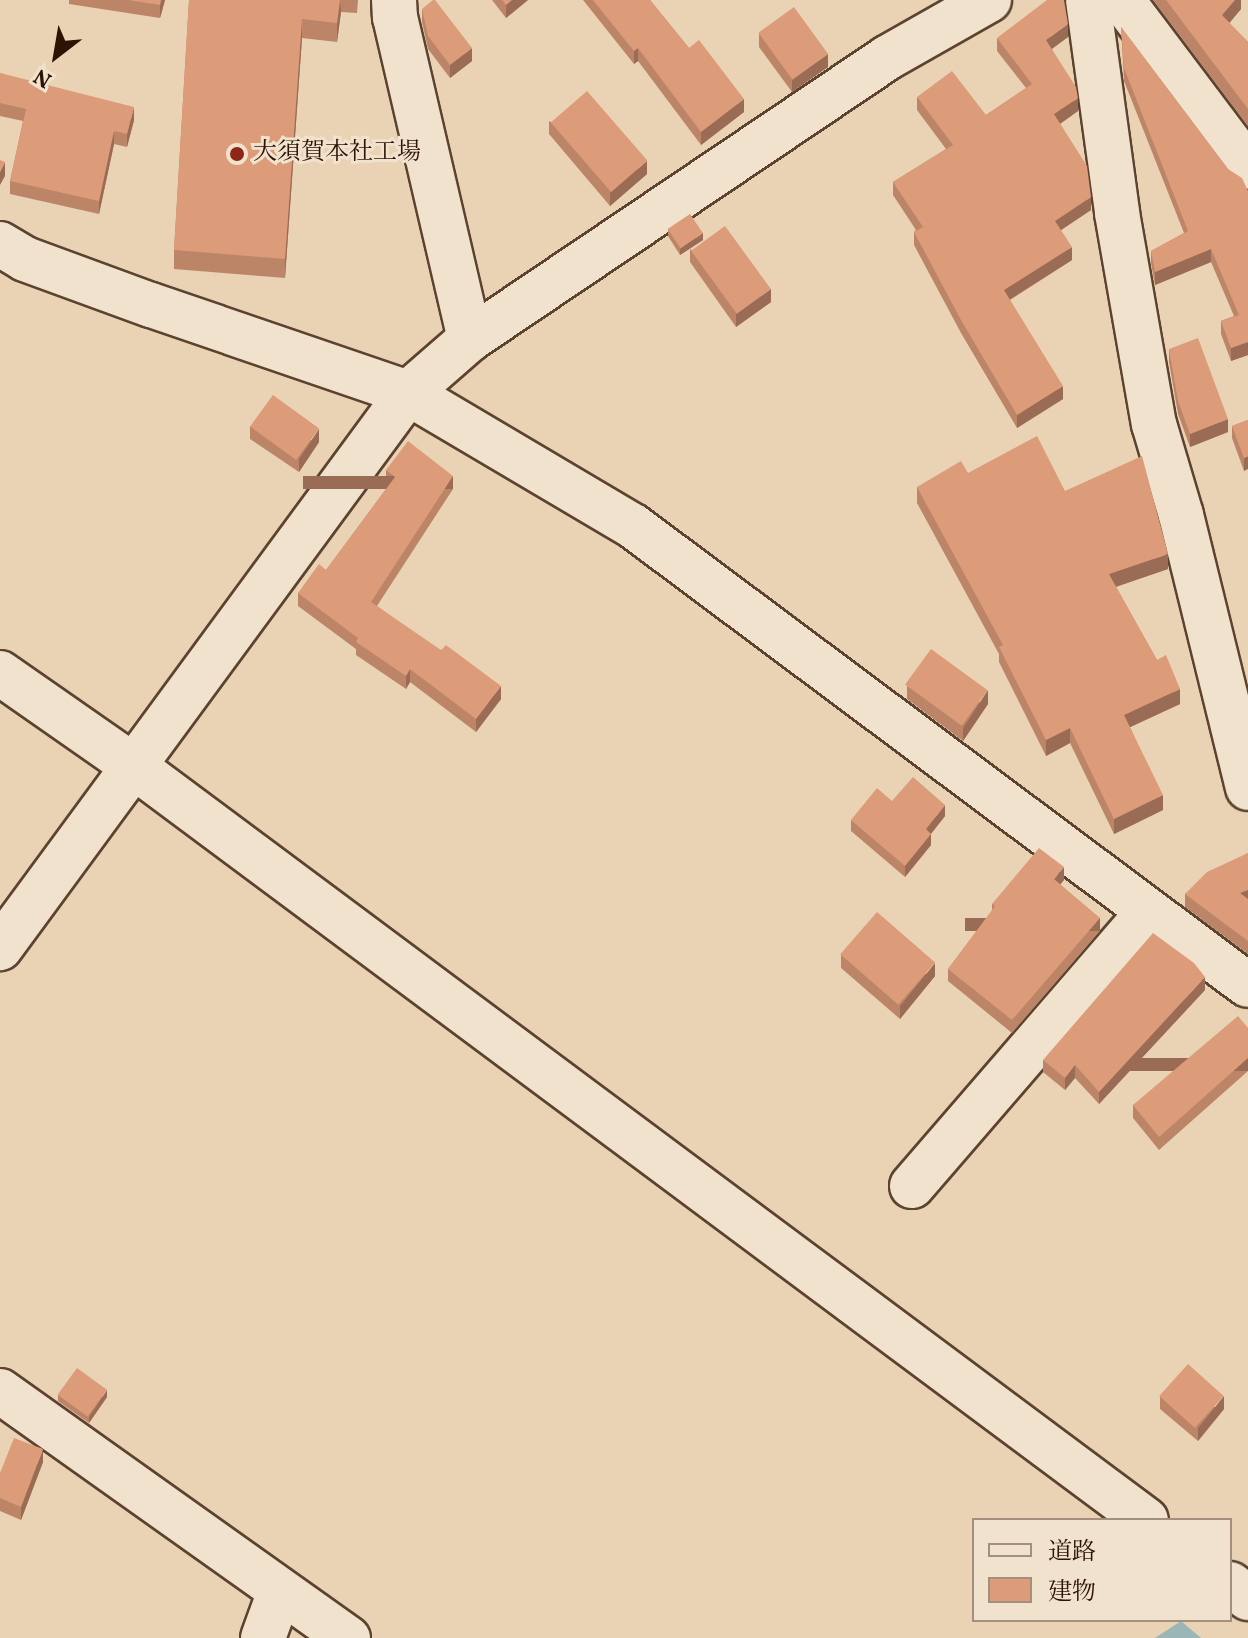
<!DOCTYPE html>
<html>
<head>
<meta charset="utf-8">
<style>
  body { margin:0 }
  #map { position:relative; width:1248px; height:1638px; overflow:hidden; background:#ead3b4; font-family:Vollkorn,"Noto Serif JP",serif }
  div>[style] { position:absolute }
  .water>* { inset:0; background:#9ab6b6 }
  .roads { filter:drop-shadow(2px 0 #5c4330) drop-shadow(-2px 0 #5c4330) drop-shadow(0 2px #5c4330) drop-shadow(0 -2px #5c4330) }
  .minor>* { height:44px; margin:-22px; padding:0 22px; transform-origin:22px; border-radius:22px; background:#f1e2ce }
  .wall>* { inset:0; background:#bd8568 }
  .shaded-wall>* { inset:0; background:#9a6c55; transform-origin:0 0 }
  .building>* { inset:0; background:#dc9b79; transform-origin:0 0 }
  .dots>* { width:22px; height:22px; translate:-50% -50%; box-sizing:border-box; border:4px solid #f1e2ce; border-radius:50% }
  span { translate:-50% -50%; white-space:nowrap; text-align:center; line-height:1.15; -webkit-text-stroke:6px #f1e2ce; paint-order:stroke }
  .poi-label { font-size:24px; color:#2d1304 }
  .left { translate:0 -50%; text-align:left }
  .legend { position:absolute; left:972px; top:1518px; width:260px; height:104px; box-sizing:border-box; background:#f1e2ce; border:2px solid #a38f7d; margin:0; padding:10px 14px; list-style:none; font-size:24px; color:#2d1304 }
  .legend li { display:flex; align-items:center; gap:16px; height:40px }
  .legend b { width:40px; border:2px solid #a38f7d }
  .north { position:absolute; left:16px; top:16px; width:80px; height:80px; -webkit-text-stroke:6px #f1e2ce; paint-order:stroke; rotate:211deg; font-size:22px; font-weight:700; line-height:32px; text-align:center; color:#2d1304 }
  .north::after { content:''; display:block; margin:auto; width:28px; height:36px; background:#2d1304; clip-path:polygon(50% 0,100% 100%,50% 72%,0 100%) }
</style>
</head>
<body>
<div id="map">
  <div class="water">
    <i style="clip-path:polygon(1181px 1621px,1201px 1638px,1155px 1638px)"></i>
  </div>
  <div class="roads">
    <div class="minor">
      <i style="left:394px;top:0;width:17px;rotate:87deg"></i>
      <i style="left:395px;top:17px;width:331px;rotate:76.9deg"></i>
      <i style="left:989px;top:0;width:117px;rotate:150.4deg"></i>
      <i style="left:887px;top:58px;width:503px;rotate:146.03deg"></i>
      <i style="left:470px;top:339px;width:82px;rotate:138.9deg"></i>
      <i style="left:408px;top:393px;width:261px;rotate:30.6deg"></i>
      <i style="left:633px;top:526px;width:767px;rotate:36.74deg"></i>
      <i style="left:1088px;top:0;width:215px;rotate:82.2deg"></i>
      <i style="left:1117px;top:213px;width:214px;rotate:80.1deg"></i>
      <i style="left:1154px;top:424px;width:95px;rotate:73.5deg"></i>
      <i style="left:1181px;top:515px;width:281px;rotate:76.2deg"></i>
      <i style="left:1122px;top:0;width:209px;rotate:53deg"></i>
      <i style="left:0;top:244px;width:29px;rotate:31deg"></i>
      <i style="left:25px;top:259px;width:134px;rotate:20.1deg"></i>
      <i style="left:151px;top:305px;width:272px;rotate:18.9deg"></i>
      <i style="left:408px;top:393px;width:689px;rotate:126.32deg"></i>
      <i style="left:0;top:673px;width:161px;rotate:34.9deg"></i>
      <i style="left:132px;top:765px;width:1264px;rotate:36.67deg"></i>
      <i style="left:912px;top:1186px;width:361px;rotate:-49.2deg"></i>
      <i style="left:0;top:1391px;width:427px;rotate:35.4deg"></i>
      <i style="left:1230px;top:1584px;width:23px;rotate:38deg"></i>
      <i style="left:263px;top:1638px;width:50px;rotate:-70.1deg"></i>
    </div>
  </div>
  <div class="wall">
    <i style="clip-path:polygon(69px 0,165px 0,160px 18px,69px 4px)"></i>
    <i style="clip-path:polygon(189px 0,358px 0,357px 13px,341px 12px,337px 42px,302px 38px,285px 278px,174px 269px,174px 250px)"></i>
    <i style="clip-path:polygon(492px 0,528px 0,506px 18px)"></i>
    <i style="clip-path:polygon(583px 0,650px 0,689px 48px,744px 112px,701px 145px,638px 61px,634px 64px)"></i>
    <i style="clip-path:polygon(1153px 0,1241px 0,1241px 9px,1229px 23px,1248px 42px,1248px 126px)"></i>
    <i style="clip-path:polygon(422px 9px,472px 61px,450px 78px,428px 49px,422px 22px)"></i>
    <i style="clip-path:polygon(1121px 27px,1228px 169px,1248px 191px,1248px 355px,1231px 361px,1221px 334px,1221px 321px,1234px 316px,1211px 262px,1155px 285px,1151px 263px,1151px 251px,1184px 233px,1124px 81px)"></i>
    <i style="clip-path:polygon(759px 34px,828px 67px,792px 92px,759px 47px)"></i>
    <i style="clip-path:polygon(1068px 37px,1052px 49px,1078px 111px,1060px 124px,1091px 210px,1061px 230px,1072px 260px,1010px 300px,1063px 399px,1017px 428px,961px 333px,914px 245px,914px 232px,916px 230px,893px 195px,893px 182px,946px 149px,917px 110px,917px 97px,986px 115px,1026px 88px,997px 51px,997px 38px)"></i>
    <i style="clip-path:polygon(0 73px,134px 120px,127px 147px,114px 144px,99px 214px,10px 194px,10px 181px,23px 121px,0 116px)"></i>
    <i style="clip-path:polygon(549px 121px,647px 174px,610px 206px,549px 134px)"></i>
    <i style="clip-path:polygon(668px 229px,703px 240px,680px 255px,668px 236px)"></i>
    <i style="clip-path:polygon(690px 249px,771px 302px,736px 327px,690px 262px)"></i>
    <i style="clip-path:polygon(1169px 349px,1228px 432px,1190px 447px,1178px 414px,1169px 362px)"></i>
    <i style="clip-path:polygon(1248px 420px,1244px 471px,1232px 438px,1232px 426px)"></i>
    <i style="clip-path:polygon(250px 426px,319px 442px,299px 472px,250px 439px)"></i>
    <i style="clip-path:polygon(386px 470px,453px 489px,377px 606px,501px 699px,476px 732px,410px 682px,406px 689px,356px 655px,356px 649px,298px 606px,298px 593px,326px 570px,389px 485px,386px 483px)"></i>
    <i style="clip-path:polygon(968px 473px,1065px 491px,1168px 569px,1116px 587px,1157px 660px,1180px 704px,1130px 727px,1163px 810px,1114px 834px,1070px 743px,1046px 756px,999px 662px,999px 654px,917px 503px,917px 487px)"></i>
    <i style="clip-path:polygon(907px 686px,988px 704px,963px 741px,907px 699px)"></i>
    <i style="clip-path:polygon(945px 816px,931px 834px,931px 845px,905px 877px,851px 831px,851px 820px)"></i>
    <i style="clip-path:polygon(1248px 853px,1248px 954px,1185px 907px,1185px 894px)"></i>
    <i style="clip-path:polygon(1064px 880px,1060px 884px,1100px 931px,1012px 1033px,948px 981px,948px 969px,992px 911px,992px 904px)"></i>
    <i style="clip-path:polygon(841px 955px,935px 976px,900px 1019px,841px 968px)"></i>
    <i style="clip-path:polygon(1205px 990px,1099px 1104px,1075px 1078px,1065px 1090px,1043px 1072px,1043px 1060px)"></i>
    <i style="clip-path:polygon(1248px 1028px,1248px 1071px,1159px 1150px,1133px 1118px,1133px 1105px)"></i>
    <i style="clip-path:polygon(58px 1395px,107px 1397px,89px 1423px,58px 1401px)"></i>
    <i style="clip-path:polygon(1160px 1396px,1224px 1409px,1198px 1441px,1160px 1409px)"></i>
    <i style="clip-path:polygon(43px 1462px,21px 1520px,0 1511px,0 1473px)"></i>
  </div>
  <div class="shaded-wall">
    <i style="clip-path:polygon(161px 0,165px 0,160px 18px,160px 5px)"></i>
    <i style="clip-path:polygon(340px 0,341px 12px,337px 42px,337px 23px)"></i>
    <i style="clip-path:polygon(512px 0,528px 0,506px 18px,506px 5px)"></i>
    <i style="clip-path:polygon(1235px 0,1241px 0,1241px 9px,1222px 32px,1222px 15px)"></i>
    <i style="clip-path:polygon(302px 19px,302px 38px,285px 278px,285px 259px)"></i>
    <i style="clip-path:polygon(1068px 24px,1068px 37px,1046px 53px,1046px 40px)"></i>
    <i style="clip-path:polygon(472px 48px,472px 61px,450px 78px,450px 65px)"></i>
    <i style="clip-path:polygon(638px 48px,638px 61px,634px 64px,634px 51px)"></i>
    <i style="clip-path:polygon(828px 54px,828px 67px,792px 92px,792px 79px)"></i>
    <i style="clip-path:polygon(1078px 98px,1078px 111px,1054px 128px,1054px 114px)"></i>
    <i style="clip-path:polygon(744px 99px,744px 112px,701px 145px,701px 132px)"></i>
    <i style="clip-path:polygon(134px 107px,134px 120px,127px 147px,127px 134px)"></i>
    <i style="clip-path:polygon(114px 131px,114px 144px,99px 214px,99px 201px)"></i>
    <i style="clip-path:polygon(647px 161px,647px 174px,610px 206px,610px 193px)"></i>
    <i style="clip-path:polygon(5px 162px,5px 176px,0 185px,0 172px)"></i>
    <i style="clip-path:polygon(1091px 197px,1091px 210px,1055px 234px,1055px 221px)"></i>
    <i style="clip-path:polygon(703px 233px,703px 240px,680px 255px,680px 249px)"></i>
    <i style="clip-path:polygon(1072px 247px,1072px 260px,1004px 303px,1004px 290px)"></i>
    <i style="clip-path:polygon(1211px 249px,1211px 262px,1155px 285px,1155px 272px)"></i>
    <i style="clip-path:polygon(771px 289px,771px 302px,736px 327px,736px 314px)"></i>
    <i style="clip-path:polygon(1248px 342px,1248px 355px,1231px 361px,1231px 348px)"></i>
    <i style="clip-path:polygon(1063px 386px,1063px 399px,1017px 428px,1017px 415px)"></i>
    <i style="clip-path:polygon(1228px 419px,1228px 432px,1190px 447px,1190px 434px)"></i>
    <i style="clip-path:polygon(319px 429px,319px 442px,299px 472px,299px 459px)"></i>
    <i style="clip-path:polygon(1248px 456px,1248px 469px,1244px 471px,1244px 458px)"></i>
    <i style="left:453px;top:476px;width:13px;height:150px;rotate:90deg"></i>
    <i style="clip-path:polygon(1168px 554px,1168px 569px,1109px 589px,1109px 574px)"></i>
    <i style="clip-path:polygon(410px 669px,410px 682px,406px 689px,406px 676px)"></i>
    <i style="clip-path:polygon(501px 686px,501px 699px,476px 732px,476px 719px)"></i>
    <i style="clip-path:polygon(1180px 689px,1180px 704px,1124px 730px,1124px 715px)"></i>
    <i style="clip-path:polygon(988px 690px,988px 704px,963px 741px,963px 728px)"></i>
    <i style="clip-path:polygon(1070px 728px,1070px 743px,1046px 756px,1046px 740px)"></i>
    <i style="clip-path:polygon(1163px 795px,1163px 810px,1114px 834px,1114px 819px)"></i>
    <i style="clip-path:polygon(945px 805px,945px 816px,926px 840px,931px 834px,931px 845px,905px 877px,905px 866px,926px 829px)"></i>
    <i style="clip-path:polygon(1064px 867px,1064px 880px,1054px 892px,1054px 879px)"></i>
    <i style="clip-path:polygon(1248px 890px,1248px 902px,1240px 893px)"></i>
    <i style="left:1100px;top:918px;width:13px;height:135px;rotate:90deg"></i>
    <i style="clip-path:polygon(935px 963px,935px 976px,900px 1019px,900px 1006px)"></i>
    <i style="clip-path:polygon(1205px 977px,1205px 990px,1099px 1104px,1099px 1092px)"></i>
    <i style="left:1248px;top:1058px;width:13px;height:119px;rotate:90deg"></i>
    <i style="clip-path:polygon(1075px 1065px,1075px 1078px,1065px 1090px,1065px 1078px)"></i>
    <i style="clip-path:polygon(107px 1390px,107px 1397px,89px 1423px,89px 1417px)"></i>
    <i style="clip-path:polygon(1224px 1396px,1224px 1409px,1198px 1441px,1198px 1428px)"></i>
    <i style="clip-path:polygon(43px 1449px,43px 1462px,21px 1520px,21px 1507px)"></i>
  </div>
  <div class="building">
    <i style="clip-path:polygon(128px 0,161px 0,160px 5px)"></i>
    <i style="clip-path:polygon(189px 0,340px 0,337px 23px,302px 19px,285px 259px,174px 250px)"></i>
    <i style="clip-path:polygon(433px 0,435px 0,472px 48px,450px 65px,428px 36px,422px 9px)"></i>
    <i style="clip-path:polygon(502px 0,512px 0,506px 5px)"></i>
    <i style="clip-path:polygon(593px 0,650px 0,689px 48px,699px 40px,744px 99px,701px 132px,638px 48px,634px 51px)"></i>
    <i style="clip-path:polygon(1047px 0,1064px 0,1068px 24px,1046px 40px,1076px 87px,1078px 98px,1054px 114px,1087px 166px,1091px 197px,1055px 221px,1072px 247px,1004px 290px,1063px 386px,1017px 415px,961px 320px,914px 232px,923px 227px,893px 182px,953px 145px,917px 97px,952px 71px,986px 115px,1032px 84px,997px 38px)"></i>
    <i style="clip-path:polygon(1166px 0,1235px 0,1222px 15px,1248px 42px,1248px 109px)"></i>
    <i style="left:794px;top:7px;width:58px;height:44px;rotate:54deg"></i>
    <i style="clip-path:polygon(1121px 27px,1228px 169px,1242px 178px,1248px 191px,1248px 342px,1231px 348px,1221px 321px,1239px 315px,1211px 249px,1155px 272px,1151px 251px,1188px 231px,1124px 68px)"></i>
    <i style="clip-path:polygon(0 73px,134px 107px,127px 134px,114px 131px,99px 201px,10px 181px,26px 109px,0 103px)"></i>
    <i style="left:587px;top:91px;width:92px;height:48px;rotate:49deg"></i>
    <i style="clip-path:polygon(0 160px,5px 162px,0 172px)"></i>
    <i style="left:690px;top:214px;width:23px;height:27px;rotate:56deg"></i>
    <i style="left:725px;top:226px;width:78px;height:42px;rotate:54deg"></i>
    <i style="clip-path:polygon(1198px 338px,1228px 419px,1190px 434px,1178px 401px,1169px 349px)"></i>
    <i style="left:273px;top:395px;width:57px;height:39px;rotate:36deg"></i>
    <i style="clip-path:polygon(1248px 420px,1248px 456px,1244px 458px,1232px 426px)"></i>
    <i style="clip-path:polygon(1037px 436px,1065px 491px,1142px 456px,1168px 554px,1109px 574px,1157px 660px,1166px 655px,1180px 689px,1124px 715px,1163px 795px,1114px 819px,1070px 728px,1046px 740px,999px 647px,1003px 645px,917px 487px,961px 461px,968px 473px)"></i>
    <i style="clip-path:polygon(408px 441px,453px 476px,371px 602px,441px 650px,446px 645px,501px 686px,476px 719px,410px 669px,406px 676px,356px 642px,358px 638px,298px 593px,319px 564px,326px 570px,395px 477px,386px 470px)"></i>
    <i style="left:931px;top:649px;width:70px;height:44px;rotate:36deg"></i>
    <i style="clip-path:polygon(913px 777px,945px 805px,926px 829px,931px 834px,905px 866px,851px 820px,877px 788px,892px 801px)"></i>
    <i style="clip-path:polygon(1039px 848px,1064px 867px,1054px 879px,1100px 918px,1012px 1020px,948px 969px,995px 906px,992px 904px)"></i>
    <i style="clip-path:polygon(1248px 853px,1248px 890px,1240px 893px,1248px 899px,1248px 941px,1185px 894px,1207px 872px)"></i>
    <i style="left:877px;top:912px;width:77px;height:56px;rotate:41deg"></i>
    <i style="clip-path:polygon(1153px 933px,1194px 963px,1205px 977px,1099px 1092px,1075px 1065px,1065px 1078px,1043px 1060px)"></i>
    <i style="clip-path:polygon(1238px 1016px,1248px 1028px,1248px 1058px,1159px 1137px,1133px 1105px)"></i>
    <i style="left:1188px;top:1364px;width:48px;height:43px;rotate:42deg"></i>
    <i style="left:77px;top:1368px;width:37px;height:33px;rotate:36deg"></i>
    <i style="clip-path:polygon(14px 1438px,43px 1449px,21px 1507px,0 1498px,0 1473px)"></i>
  </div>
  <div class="dots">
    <i style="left:237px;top:154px;background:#8f2418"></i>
  </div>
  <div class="poi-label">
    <span class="left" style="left:253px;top:154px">大須賀本社工場</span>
  </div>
  <ul class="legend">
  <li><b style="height:10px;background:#f1e2ce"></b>道路</li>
  <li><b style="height:22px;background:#dc9b79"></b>建物</li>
  </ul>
  <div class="north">N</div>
</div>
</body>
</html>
